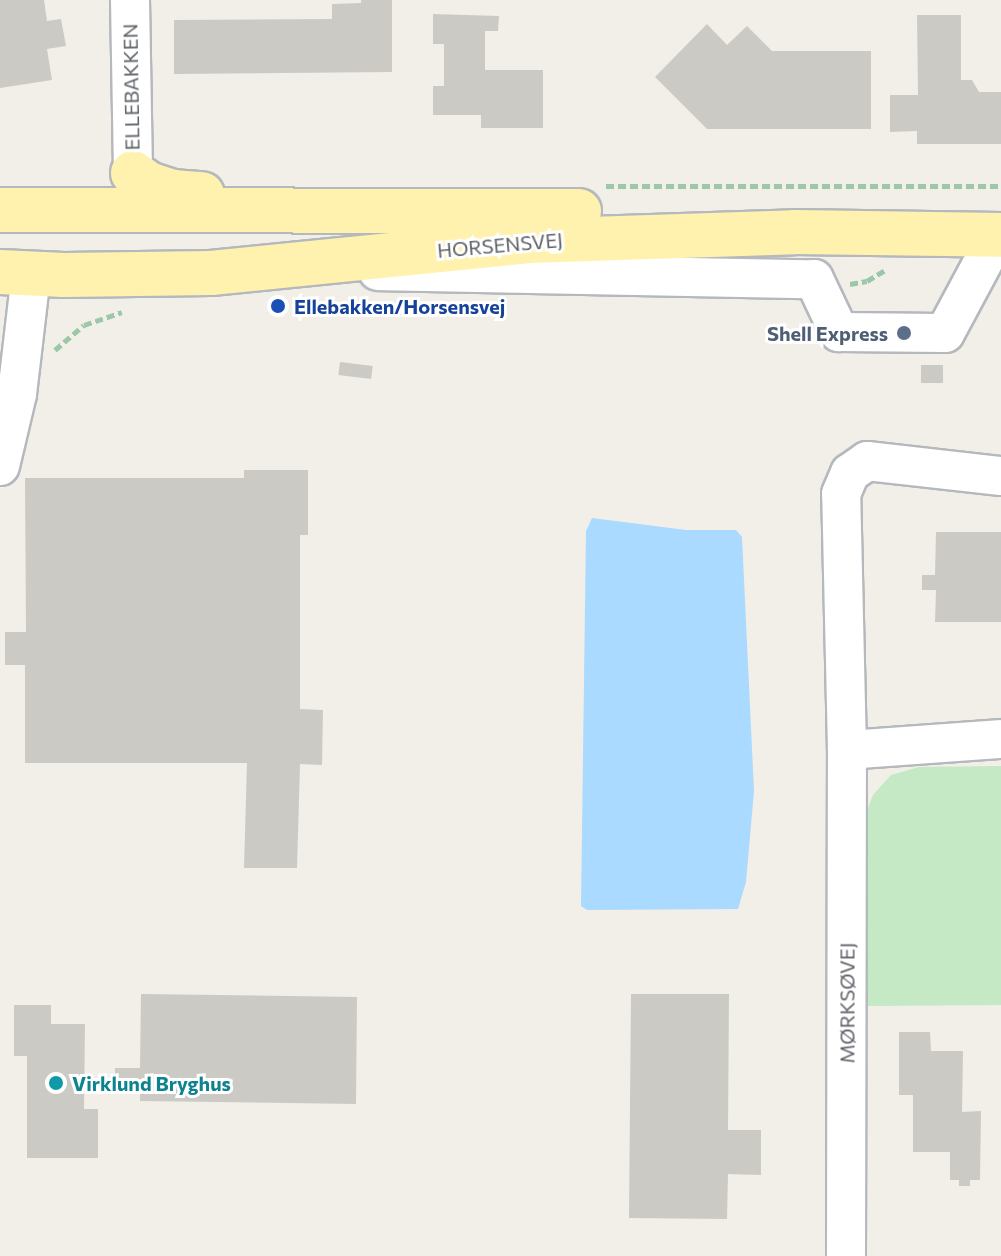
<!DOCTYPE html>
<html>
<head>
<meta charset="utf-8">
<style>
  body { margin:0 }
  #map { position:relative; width:1001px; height:1256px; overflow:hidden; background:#f1efe8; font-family:Commissioner,sans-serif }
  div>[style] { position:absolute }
  .green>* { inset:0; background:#c5e8c5 }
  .water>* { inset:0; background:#aadaff }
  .building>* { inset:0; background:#cccac5; transform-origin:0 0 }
  .path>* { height:5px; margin-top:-2.5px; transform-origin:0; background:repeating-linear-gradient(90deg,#9cc7a9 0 8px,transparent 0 12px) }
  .roads { filter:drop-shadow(2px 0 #b5b8bc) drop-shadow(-2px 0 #b5b8bc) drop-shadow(0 2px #b5b8bc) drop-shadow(0 -2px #b5b8bc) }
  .minor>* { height:38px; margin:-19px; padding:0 19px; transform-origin:19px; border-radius:19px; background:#fff }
  .major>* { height:44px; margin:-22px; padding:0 22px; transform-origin:22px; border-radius:22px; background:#fff2af }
  .dots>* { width:22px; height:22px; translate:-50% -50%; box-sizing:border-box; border:4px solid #fff; border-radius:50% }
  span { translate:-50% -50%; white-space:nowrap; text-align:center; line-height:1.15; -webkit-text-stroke:6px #fff; paint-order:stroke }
  .street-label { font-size:20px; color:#5f6368 }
  .transit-label { font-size:20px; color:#164399; font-weight:700 }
  .left { translate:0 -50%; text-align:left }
  .service-label { font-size:20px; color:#4e5e75; font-weight:700 }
  .right { translate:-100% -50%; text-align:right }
  .culture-label { font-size:20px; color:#0d838f; font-weight:700 }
</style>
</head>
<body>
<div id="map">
  <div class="green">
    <i style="clip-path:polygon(1001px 766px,1001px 1005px,867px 1006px,866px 813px,873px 795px,891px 775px,919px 767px)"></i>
  </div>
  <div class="water">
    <i style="clip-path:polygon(592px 518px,686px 530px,736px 530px,742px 537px,754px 791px,746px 882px,738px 909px,587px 910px,581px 906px,586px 531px)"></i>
  </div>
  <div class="building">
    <i style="clip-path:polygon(0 0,44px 0,47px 21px,61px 19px,66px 46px,47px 49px,52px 80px,0 88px)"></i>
    <i style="clip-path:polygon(361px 0,392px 0,392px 72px,174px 74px,174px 20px,332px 19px,332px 4px,361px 3px)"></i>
    <i style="clip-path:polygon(433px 14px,499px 16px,498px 31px,485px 31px,485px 70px,543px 70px,543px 128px,481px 128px,481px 115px,433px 115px,433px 86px,444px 86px,444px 44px,433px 44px)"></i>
    <i style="clip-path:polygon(917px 15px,961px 15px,961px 80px,972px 80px,979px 92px,1001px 92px,1001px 144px,917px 144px,917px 131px,890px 132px,890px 95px,918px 95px)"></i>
    <i style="clip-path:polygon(707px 24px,727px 45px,747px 26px,772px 51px,871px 51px,871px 129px,707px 129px,655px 77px)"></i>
    <i style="left:340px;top:362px;width:33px;height:13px;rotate:7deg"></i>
    <i style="left:921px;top:365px;width:22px;height:18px"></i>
    <i style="clip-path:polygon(244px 470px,308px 470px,308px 535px,300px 535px,300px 709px,323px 710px,322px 765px,300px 764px,297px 868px,244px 868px,247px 763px,25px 763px,25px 665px,5px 665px,5px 632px,26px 632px,25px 478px,244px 478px)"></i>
    <i style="clip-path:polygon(936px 532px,1001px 532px,1001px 622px,935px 622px,936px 590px,922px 590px,922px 575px,935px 575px)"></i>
    <i style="clip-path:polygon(141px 994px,357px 997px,356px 1104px,140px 1101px,140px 1080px,115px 1080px,115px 1068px,140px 1068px)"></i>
    <i style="clip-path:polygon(631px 994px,729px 994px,728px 1130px,761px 1130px,761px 1175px,728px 1174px,727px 1219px,629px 1218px)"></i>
    <i style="clip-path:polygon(14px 1005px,51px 1005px,51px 1024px,85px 1024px,84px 1109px,98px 1109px,98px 1158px,27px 1158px,27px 1056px,14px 1056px)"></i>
    <i style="clip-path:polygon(899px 1032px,930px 1032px,931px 1051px,963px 1051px,962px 1112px,981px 1111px,980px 1180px,970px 1180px,970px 1186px,959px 1186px,959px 1180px,950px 1180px,950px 1152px,913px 1152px,913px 1095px,899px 1095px)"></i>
  </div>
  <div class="path">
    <i style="left:606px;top:186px;width:395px"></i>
    <i style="left:850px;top:284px;width:17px;rotate:-10deg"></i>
    <i style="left:867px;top:281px;width:21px;rotate:-31deg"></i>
    <i style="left:55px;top:350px;width:38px;rotate:-41deg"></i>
    <i style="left:84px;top:325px;width:40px;rotate:-18.9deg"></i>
  </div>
  <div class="roads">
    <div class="minor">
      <i style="left:130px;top:0;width:173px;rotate:89deg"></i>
      <i style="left:378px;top:271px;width:436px;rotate:1.1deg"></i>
      <i style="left:814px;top:279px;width:59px;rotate:64.7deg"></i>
      <i style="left:839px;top:332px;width:106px;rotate:0.5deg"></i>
      <i style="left:945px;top:333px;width:110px;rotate:-61.8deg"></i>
      <i style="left:0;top:466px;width:74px;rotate:-76.7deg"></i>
      <i style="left:17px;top:394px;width:121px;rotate:-83.3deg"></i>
      <i style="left:847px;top:750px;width:154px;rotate:-4.1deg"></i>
      <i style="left:846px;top:1256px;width:506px;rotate:-89.89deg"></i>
      <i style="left:847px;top:750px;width:256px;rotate:-91.3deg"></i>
      <i style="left:841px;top:494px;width:23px;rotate:-67deg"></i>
      <i style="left:850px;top:473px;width:21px;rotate:-35deg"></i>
      <i style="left:867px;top:461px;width:135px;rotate:6.4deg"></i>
    </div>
    <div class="major">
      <i style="left:133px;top:173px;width:19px;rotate:36deg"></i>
      <i style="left:148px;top:184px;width:25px;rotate:18deg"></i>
      <i style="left:172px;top:192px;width:30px;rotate:4deg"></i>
      <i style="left:0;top:210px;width:579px;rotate:0.1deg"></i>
      <i style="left:0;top:272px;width:64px;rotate:2.7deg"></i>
      <i style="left:64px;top:275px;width:147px;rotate:-0.8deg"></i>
      <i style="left:211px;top:273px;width:320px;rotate:-5.7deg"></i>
      <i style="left:529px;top:241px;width:266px;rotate:-1.9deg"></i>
      <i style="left:795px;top:232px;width:206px;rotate:0.8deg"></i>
    </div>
  </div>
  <div class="dots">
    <i style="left:278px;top:306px;background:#1a4fb4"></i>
    <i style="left:904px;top:333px;background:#5c6f8a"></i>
    <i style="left:56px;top:1083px;background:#0f9aa8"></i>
  </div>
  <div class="street-label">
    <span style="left:131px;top:87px;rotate:-91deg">ELLEBAKKEN</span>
    <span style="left:500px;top:245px;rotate:-5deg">HORSENSVEJ</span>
    <span style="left:847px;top:1003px;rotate:-90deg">MØRKSØVEJ</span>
  </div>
  <div class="transit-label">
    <span class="left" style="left:294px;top:306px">Ellebakken/Horsensvej</span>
  </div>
  <div class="service-label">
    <span class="right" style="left:888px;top:333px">Shell Express</span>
  </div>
  <div class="culture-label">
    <span class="left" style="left:72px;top:1083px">Virklund Bryghus</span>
  </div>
</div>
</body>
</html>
